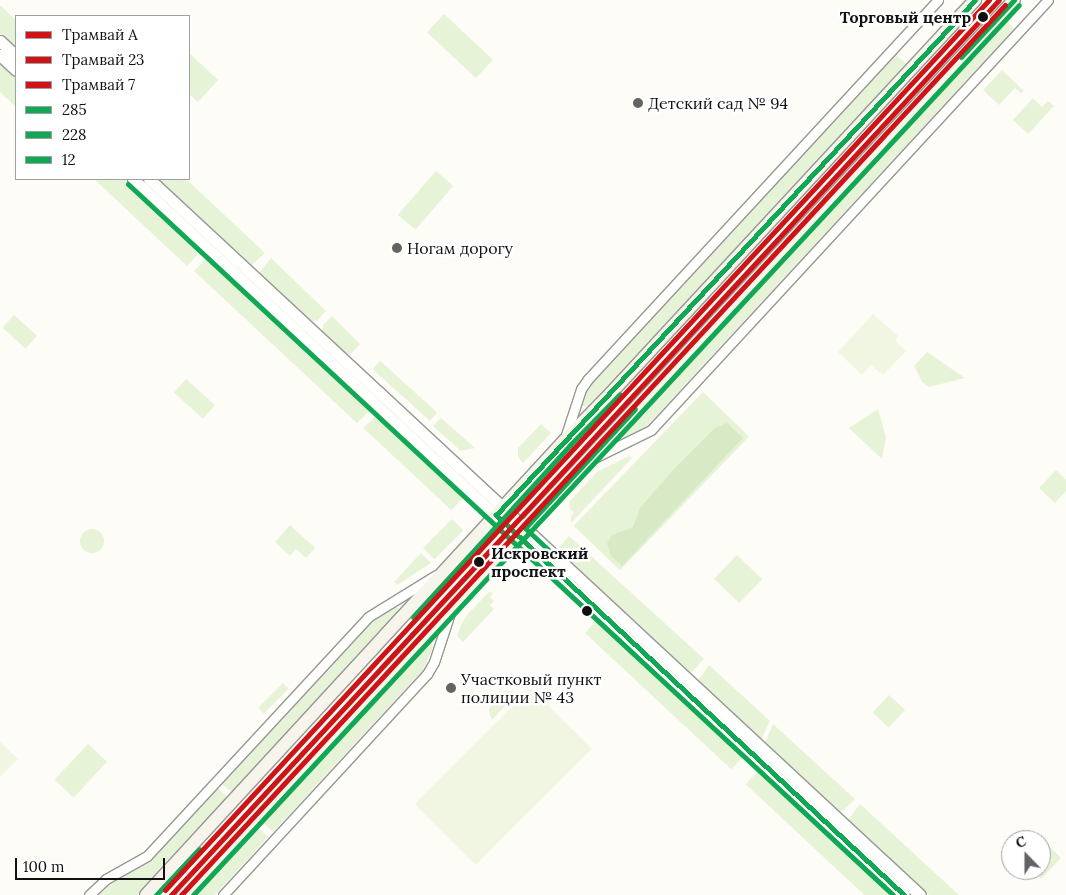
<!DOCTYPE html>
<html>
<head>
<meta charset="utf-8">
<style>
  body { margin:0 }
  #map { position:relative; width:1066px; height:895px; overflow:hidden; background:#fdfcf7; font-family:Lora,serif }
  div>[style] { position:absolute }
  .green>* { inset:0; background:#e7f3d7; transform-origin:0 0 }
  .round { border-radius:50% }
  .forest>* { inset:0; background:#d8eac5 }
  .pitch>* { inset:0; background:#f0f6e1; transform-origin:0 0 }
  .roads { filter:drop-shadow(1px 0 #979795) drop-shadow(-1px 0 #979795) drop-shadow(0 1px #979795) drop-shadow(0 -1px #979795) }
  .minor>* { height:9px; margin:-4.5px; padding:0 4.5px; transform-origin:4.5px; border-radius:4.5px; background:#fffffe }
  .tertiary>* { height:11px; margin:-5.5px; padding:0 5.5px; transform-origin:5.5px; border-radius:5.5px; background:#fffffe }
  .secondary>* { height:12px; margin:-6px; padding:0 6px; transform-origin:6px; border-radius:6px; background:#f6f4eb }
  .bus-1>* { height:5px; margin:-2.5px; padding:0 2.5px; transform-origin:2.5px; border-radius:2.5px; background:#10a855 }
  .bus-2>* { height:5px; margin:-2.5px; padding:0 2.5px; transform-origin:2.5px; border-radius:2.5px; background:#10a855 }
  .bus-3>* { height:5px; margin:-2.5px; padding:0 2.5px; transform-origin:2.5px; border-radius:2.5px; background:#10a855 }
  .tram-1>* { height:5px; margin:-2.5px; padding:0 2.5px; transform-origin:2.5px; border-radius:2.5px; background:#ce1417 }
  .tram-2>* { height:5px; margin:-2.5px; padding:0 2.5px; transform-origin:2.5px; border-radius:2.5px; background:#ce1417 }
  .tram-3>* { height:5px; margin:-2.5px; padding:0 2.5px; transform-origin:2.5px; border-radius:2.5px; background:#ce1417 }
  .dots>* { width:14px; height:14px; translate:-50% -50%; box-sizing:border-box; border:2px solid #fff; border-radius:50% }
  span { translate:-50% -50%; white-space:nowrap; text-align:center; line-height:1.15; -webkit-text-stroke:5px #fff; paint-order:stroke }
  .stop-label { font-size:16px; color:#111; font-weight:700 }
  .right { translate:-100% -50%; text-align:right }
  .left { translate:0 -50%; text-align:left }
  .poi-label { font-size:16px; color:#111 }
  .legend { position:absolute; left:15px; top:15px; width:175px; height:165px; box-sizing:border-box; background:#fff; border:1px solid #a0a0a0; margin:0; padding:6px 9px; list-style:none; font-size:15px; color:#111 }
  .legend li { display:flex; align-items:center; gap:10px; height:25px }
  .legend b { width:25px; border:1px solid #a0a0a0 }
  .north { position:absolute; left:1001px; top:830px; width:50px; height:50px; box-sizing:border-box; background:#fff; border:1px solid #a0a0a0; border-radius:50%; rotate:338deg; font-size:14px; font-weight:700; line-height:20px; text-align:center; color:#111 }
  .north::after { content:''; display:block; margin:auto; width:18px; height:22px; background:#646362; clip-path:polygon(50% 0,100% 100%,50% 72%,0 100%) }
  .scale { position:absolute; left:15px; top:858px; width:150px; height:22px; box-sizing:border-box; border:2px solid #111; border-top:0; padding-left:6px; font-size:15px; line-height:18px; white-space:nowrap; color:#111; -webkit-text-stroke:4px #fff; paint-order:stroke }
</style>
</head>
<body>
<div id="map">
  <div class="green">
    <i style="clip-path:polygon(0 5px,16px 20px,16px 48px,0 33px)"></i>
    <i style="left:444px;top:14px;width:67px;height:25px;rotate:43deg"></i>
    <i style="clip-path:polygon(1004px 18px,1014px 29px,645px 428px,625px 439px,621px 438px,636px 414px)"></i>
    <i style="clip-path:polygon(189px 53px,218px 80px,198px 102px,189px 94px)"></i>
    <i style="clip-path:polygon(896px 55px,906px 63px,891px 83px,608px 389px,586px 407px,583px 406px,583px 396px,591px 384px)"></i>
    <i style="clip-path:polygon(0 63px,16px 78px,16px 107px,0 92px)"></i>
    <i style="clip-path:polygon(1002px 70px,1024px 91px,1021px 93px,1015px 88px,999px 105px,983px 90px)"></i>
    <i style="clip-path:polygon(1033px 98px,1042px 107px,1048px 101px,1054px 106px,1028px 134px,1013px 120px)"></i>
    <i style="left:436px;top:171px;width:23px;height:58px;rotate:41deg"></i>
    <i style="clip-path:polygon(94px 179px,125px 179px,198px 246px,199px 253px,187px 266px)"></i>
    <i style="clip-path:polygon(157px 179px,186px 179px,265px 253px,251px 266px)"></i>
    <i style="clip-path:polygon(207px 258px,211px 259px,372px 408px,357px 423px,194px 271px)"></i>
    <i style="clip-path:polygon(271px 258px,326px 311px,318px 320px,312px 322px,259px 273px)"></i>
    <i style="left:14px;top:315px;width:31px;height:17px;rotate:42deg"></i>
    <i style="clip-path:polygon(332px 316px,360px 344px,349px 356px,322px 332px,323px 325px)"></i>
    <i style="clip-path:polygon(927px 352px,965px 378px,929px 387px,922px 382px,914px 366px)"></i>
    <i style="left:380px;top:361px;width:77px;height:11px;rotate:42deg"></i>
    <i style="left:186px;top:379px;width:39px;height:18px;rotate:42deg"></i>
    <i style="left:703px;top:392px;width:64px;height:186px;rotate:44deg"></i>
    <i style="clip-path:polygon(878px 409px,886px 437px,882px 459px,849px 428px)"></i>
    <i style="left:378px;top:413px;width:120px;height:21px;rotate:43deg"></i>
    <i style="clip-path:polygon(441px 418px,475px 448px,461px 451px,433px 426px)"></i>
    <i style="clip-path:polygon(541px 424px,551px 433px,523px 463px,518px 456px,518px 448px)"></i>
    <i style="clip-path:polygon(629px 456px,632px 458px,571px 523px,571px 516px,574px 512px,570px 509px,569px 502px,597px 472px)"></i>
    <i style="clip-path:polygon(1056px 470px,1066px 480px,1066px 491px,1055px 503px,1039px 488px)"></i>
    <i style="left:452px;top:519px;width:16px;height:41px;rotate:45deg"></i>
    <i style="clip-path:polygon(290px 525px,315px 548px,306px 558px,296px 549px,290px 556px,275px 542px)"></i>
    <i class="round" style="left:80px;top:529px;width:24px;height:24px"></i>
    <i style="clip-path:polygon(569px 536px,704px 659px,693px 671px,689px 673px,557px 550px)"></i>
    <i style="clip-path:polygon(421px 553px,431px 563px,397px 585px,394px 582px)"></i>
    <i style="left:737px;top:555px;width:35px;height:33px;rotate:44deg"></i>
    <i style="clip-path:polygon(490px 591px,493px 594px,490px 597px,494px 601px,490px 605px,494px 609px,463px 642px,457px 636px,461px 625px,467px 615px)"></i>
    <i style="clip-path:polygon(395px 607px,398px 608px,399px 611px,234px 794px,222px 784px,372px 622px)"></i>
    <i style="left:598px;top:619px;width:200px;height:19px;rotate:43deg"></i>
    <i style="clip-path:polygon(431px 642px,433px 647px,423px 670px,273px 832px,260px 820px,411px 658px)"></i>
    <i style="clip-path:polygon(709px 665px,770px 721px,761px 740px,698px 681px)"></i>
    <i style="left:283px;top:683px;width:8px;height:35px;rotate:45deg"></i>
    <i style="clip-path:polygon(504px 691px,513px 691px,504px 707px,492px 720px,489px 711px,491px 702px,496px 695px)"></i>
    <i style="left:889px;top:695px;width:22px;height:24px;rotate:43deg"></i>
    <i style="clip-path:polygon(773px 724px,855px 799px,844px 810px,840px 812px,765px 743px)"></i>
    <i style="left:88px;top:744px;width:26px;height:49px;rotate:43deg"></i>
    <i style="left:760px;top:769px;width:185px;height:21px;rotate:43deg"></i>
    <i style="clip-path:polygon(218px 788px,229px 799px,140px 895px,99px 895px,110px 885px,150px 860px)"></i>
    <i style="clip-path:polygon(860px 804px,959px 895px,929px 895px,848px 820px)"></i>
    <i style="clip-path:polygon(255px 825px,268px 837px,215px 895px,191px 895px)"></i>
    <i style="clip-path:polygon(1038px 835px,1061px 858px,1041px 879px,1032px 870px,1041px 870px,1041px 840px,1033px 840px)"></i>
  </div>
  <div class="forest">
    <i style="clip-path:polygon(727px 423px,743px 438px,622px 566px,611px 556px,607px 543px,612px 535px,633px 527px,640px 508px,673px 470px,715px 428px)"></i>
  </div>
  <div class="pitch">
    <i style="clip-path:polygon(873px 314px,898px 336px,895px 340px,906px 351px,883px 375px,871px 365px,862px 375px,838px 352px)"></i>
    <i style="left:531px;top:688px;width:86px;height:164px;rotate:45deg"></i>
    <i style="clip-path:polygon(0 742px,18px 759px,0 777px)"></i>
  </div>
  <div class="roads">
    <div class="minor">
      <i style="left:565px;top:438px;width:52px;rotate:-71.9deg"></i>
      <i style="left:581px;top:389px;width:12px;rotate:-55deg"></i>
      <i style="left:588px;top:379px;width:516px;rotate:-47.28deg"></i>
      <i style="left:590px;top:460px;width:68px;rotate:-26.2deg"></i>
      <i style="left:651px;top:430px;width:585px;rotate:-47.29deg"></i>
      <i style="left:89px;top:895px;width:23px;rotate:-43deg"></i>
      <i style="left:106px;top:879px;width:47px;rotate:-29.3deg"></i>
      <i style="left:147px;top:856px;width:326px;rotate:-47.2deg"></i>
      <i style="left:368px;top:617px;width:80px;rotate:-31.7deg"></i>
      <i style="left:223px;top:895px;width:301px;rotate:-47.3deg"></i>
      <i style="left:427px;top:674px;width:14px;rotate:-60deg"></i>
      <i style="left:434px;top:662px;width:58px;rotate:-71.9deg"></i>
    </div>
    <div class="tertiary">
      <i style="left:0;top:41px;width:22px;rotate:43deg"></i>
      <i style="left:0;top:55px;width:22px;rotate:43deg"></i>
      <i style="left:133px;top:179px;width:1052px;rotate:42.88deg"></i>
      <i style="left:149px;top:179px;width:1052px;rotate:42.88deg"></i>
    </div>
    <div class="secondary">
      <i style="left:146px;top:895px;width:619px;rotate:-47.36deg"></i>
      <i style="left:565px;top:440px;width:66px;rotate:-45.6deg"></i>
      <i style="left:611px;top:393px;width:536px;rotate:-47.19deg"></i>
      <i style="left:183px;top:895px;width:1221px;rotate:-47.12deg"></i>
    </div>
  </div>
  <div class="bus-1">
    <i style="left:961px;top:57px;width:78px;rotate:-47.1deg"></i>
    <i style="left:554px;top:555px;width:40px;rotate:-137deg"></i>
    <i style="left:525px;top:528px;width:162px;rotate:-47.3deg"></i>
    <i style="left:904px;top:895px;width:558px;rotate:-137.04deg"></i>
    <i style="left:496px;top:515px;width:703px;rotate:-47.07deg"></i>
  </div>
  <div class="bus-2">
    <i style="left:413px;top:617px;width:233px;rotate:-47.6deg"></i>
    <i style="left:570px;top:445px;width:71px;rotate:-45.6deg"></i>
    <i style="left:156px;top:895px;width:63px;rotate:-46.9deg"></i>
    <i style="left:193px;top:895px;width:1214px;rotate:-47.14deg"></i>
  </div>
  <div class="bus-3">
    <i style="left:128px;top:184px;width:1044px;rotate:42.9deg"></i>
  </div>
  <div class="tram-1">
    <i style="left:171px;top:895px;width:1219px;rotate:-47.23deg"></i>
  </div>
  <div class="tram-2">
    <i style="left:181px;top:895px;width:1213px;rotate:-47.21deg"></i>
  </div>
  <div class="tram-3">
    <i style="left:165px;top:890px;width:1213px;rotate:-47.21deg"></i>
  </div>
  <div class="dots">
    <i style="left:983px;top:17px;background:#111"></i>
    <i style="left:638px;top:103px;background:#646362"></i>
    <i style="left:397px;top:248px;background:#646362"></i>
    <i style="left:479px;top:562px;background:#111"></i>
    <i style="left:587px;top:611px;background:#111"></i>
    <i style="left:451px;top:688px;background:#646362"></i>
  </div>
  <div class="stop-label">
    <span class="right" style="left:971px;top:17px">Торговый центр</span>
    <span class="left" style="left:491px;top:562px">Искровский<br>проспект</span>
  </div>
  <div class="poi-label">
    <span class="left" style="left:648px;top:103px">Детский сад № 94</span>
    <span class="left" style="left:407px;top:248px">Ногам дорогу</span>
    <span class="left" style="left:461px;top:688px">Участковый пункт<br>полиции № 43</span>
  </div>
  <ul class="legend">
  <li><b style="height:6px;background:#ce1417"></b>Трамвай А</li>
  <li><b style="height:6px;background:#ce1417"></b>Трамвай 23</li>
  <li><b style="height:6px;background:#ce1417"></b>Трамвай 7</li>
  <li><b style="height:6px;background:#10a855"></b>285</li>
  <li><b style="height:6px;background:#10a855"></b>228</li>
  <li><b style="height:6px;background:#10a855"></b>12</li>
  </ul>
  <div class="north">С</div>
  <div class="scale">100 m</div>
</div>
</body>
</html>
